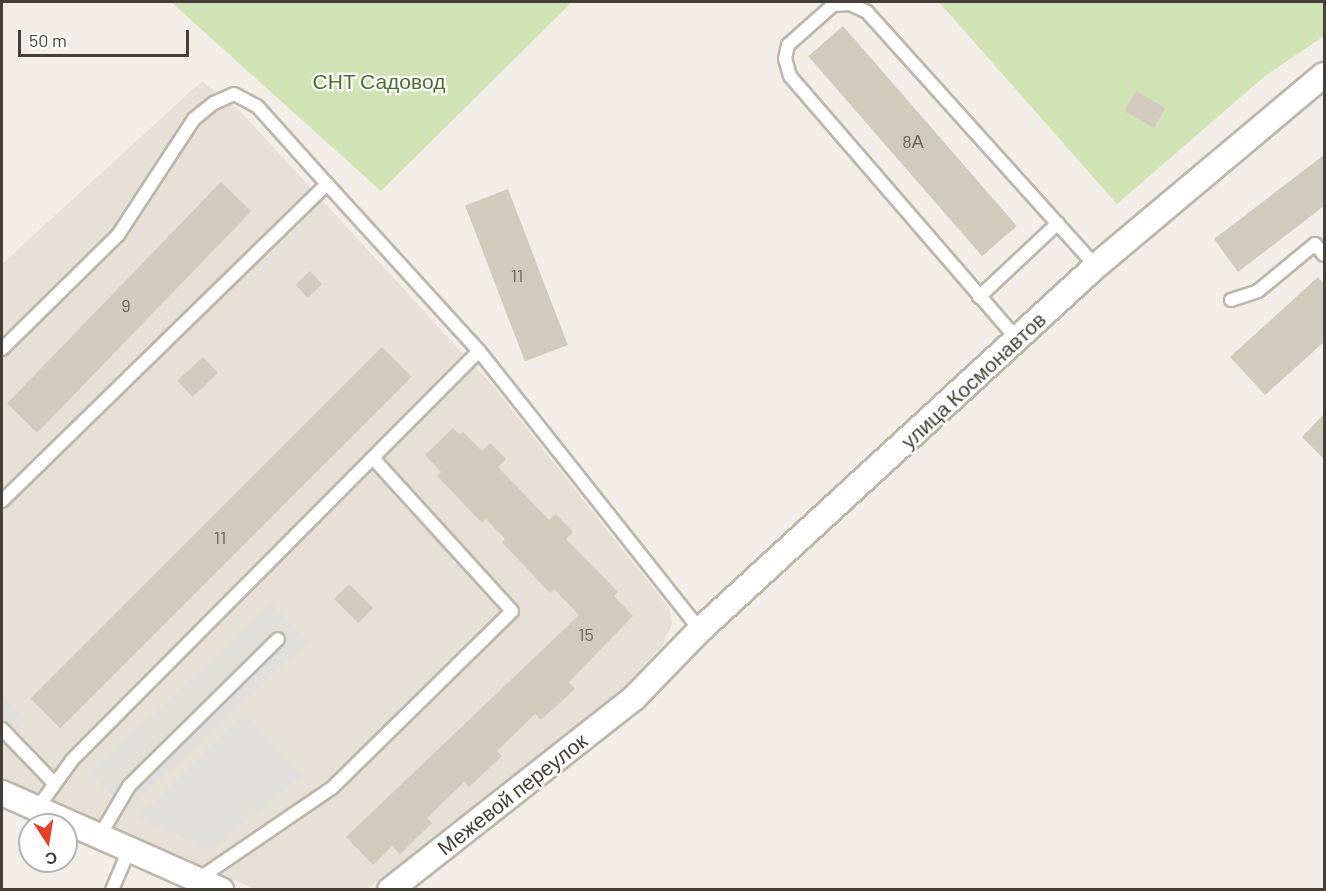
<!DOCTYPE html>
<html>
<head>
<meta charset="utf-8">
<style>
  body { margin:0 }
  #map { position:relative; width:1326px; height:891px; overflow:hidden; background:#f2eee7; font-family:Barlow,sans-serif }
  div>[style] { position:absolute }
  .residential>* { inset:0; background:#e6e0d6 }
  .green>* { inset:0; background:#cfe3b4 }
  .parking>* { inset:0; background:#e1dfdc; transform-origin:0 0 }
  .building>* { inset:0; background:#d3cabe; transform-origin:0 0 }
  .roads { filter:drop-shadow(2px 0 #bdb6ab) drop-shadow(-2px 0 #bdb6ab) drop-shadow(0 2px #bdb6ab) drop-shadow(0 -2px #bdb6ab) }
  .service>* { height:12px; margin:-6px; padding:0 6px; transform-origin:6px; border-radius:6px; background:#fff }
  .minor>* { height:24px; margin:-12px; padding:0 12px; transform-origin:12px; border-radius:12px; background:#fff }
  span { translate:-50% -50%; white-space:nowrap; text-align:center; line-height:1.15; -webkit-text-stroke:4.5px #fff; paint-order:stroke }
  .number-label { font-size:18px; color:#686259 }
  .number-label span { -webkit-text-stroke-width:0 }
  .park-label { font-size:21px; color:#4b7130 }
  .street-label { font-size:21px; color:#453f37 }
  .frame { position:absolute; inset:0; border:3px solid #453f37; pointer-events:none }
  .north { position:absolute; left:18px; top:813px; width:60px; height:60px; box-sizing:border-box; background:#fff; border:2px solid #b5b2af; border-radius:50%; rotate:168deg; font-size:16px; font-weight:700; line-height:24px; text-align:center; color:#453f37 }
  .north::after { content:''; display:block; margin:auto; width:21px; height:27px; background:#e63f2a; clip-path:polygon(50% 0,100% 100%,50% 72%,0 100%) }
  .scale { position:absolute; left:18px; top:30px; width:171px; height:27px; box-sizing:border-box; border:3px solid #453f37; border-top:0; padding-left:8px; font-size:18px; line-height:21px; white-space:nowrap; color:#453f37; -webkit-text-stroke:4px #fff; paint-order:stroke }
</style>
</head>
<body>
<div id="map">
  <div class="residential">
    <i style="clip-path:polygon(202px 81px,239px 110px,493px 386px,669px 608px,672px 624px,662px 646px,620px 691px,367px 889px,255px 889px,2px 781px,2px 264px)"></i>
  </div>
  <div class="green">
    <i style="clip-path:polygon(171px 2px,572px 2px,381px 191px)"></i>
    <i style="clip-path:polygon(939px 2px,1324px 2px,1324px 36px,1265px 76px,1117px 204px)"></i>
  </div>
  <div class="parking">
    <i style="left:272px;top:604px;width:52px;height:248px;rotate:47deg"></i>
    <i style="clip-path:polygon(2px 695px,27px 720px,2px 746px)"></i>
    <i style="clip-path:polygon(244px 713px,301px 776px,210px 850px,139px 817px)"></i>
  </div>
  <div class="building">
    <i style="left:843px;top:26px;width:265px;height:46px;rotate:49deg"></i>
    <i style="left:1136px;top:91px;width:34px;height:23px;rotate:30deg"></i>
    <i style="clip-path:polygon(1324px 155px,1324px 206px,1238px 272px,1214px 239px)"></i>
    <i style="left:221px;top:182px;width:42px;height:308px;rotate:44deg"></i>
    <i style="left:508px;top:189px;width:167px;height:46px;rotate:69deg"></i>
    <i style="left:310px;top:271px;width:18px;height:20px;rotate:47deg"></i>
    <i style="clip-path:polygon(1318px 277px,1324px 284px,1324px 342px,1265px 395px,1230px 357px)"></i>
    <i style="left:382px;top:347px;width:42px;height:497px;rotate:45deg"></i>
    <i style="left:203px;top:357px;width:22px;height:35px;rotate:47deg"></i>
    <i style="clip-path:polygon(1324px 414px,1324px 459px,1302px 437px)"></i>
    <i style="clip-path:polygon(453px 428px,460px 435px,463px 432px,482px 451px,490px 443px,506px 459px,498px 467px,549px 520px,556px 514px,573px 532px,566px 539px,618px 592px,614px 596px,633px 616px,569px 682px,575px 689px,541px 720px,535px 714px,497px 751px,502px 756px,469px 787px,464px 782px,427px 818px,432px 823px,400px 854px,392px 846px,373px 865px,346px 837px,579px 615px,554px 589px,550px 593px,502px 542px,505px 539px,486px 519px,482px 523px,437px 476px,441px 472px,425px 455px)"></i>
    <i style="left:349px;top:584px;width:34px;height:21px;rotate:45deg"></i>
  </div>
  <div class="roads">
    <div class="service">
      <i style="left:979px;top:297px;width:108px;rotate:-43.1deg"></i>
      <i style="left:1231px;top:300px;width:28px;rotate:-18deg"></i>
      <i style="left:1258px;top:291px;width:74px;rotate:-39.5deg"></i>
      <i style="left:1315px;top:244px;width:14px;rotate:51deg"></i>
      <i style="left:1017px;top:339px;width:347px;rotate:-130.8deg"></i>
      <i style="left:790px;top:76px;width:18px;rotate:-106deg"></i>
      <i style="left:785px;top:59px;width:14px;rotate:-78deg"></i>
      <i style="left:788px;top:45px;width:60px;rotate:-41.6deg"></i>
      <i style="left:833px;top:5px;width:17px;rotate:-3deg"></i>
      <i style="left:850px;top:4px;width:19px;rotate:25deg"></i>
      <i style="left:867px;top:12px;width:342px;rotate:48deg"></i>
      <i style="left:2px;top:349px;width:163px;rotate:-44.5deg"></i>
      <i style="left:118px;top:235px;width:139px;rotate:-56.8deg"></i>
      <i style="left:194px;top:119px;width:26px;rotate:-39deg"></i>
      <i style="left:214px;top:103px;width:22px;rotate:-24deg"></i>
      <i style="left:234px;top:94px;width:26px;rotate:28deg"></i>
      <i style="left:257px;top:106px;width:105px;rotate:48.1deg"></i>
      <i style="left:2px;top:501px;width:454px;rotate:-44.3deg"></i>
      <i style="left:327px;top:184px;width:226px;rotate:47.7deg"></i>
      <i style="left:479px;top:351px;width:356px;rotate:51.6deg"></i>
      <i style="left:2px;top:729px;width:76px;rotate:46.1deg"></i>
      <i style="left:36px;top:810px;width:62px;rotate:-54.2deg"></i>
      <i style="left:72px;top:760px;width:577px;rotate:-45.14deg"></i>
      <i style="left:99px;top:837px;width:59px;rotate:-59.5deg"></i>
      <i style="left:129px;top:786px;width:209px;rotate:-44.6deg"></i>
      <i style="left:197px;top:880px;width:163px;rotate:-34.3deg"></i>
      <i style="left:332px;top:788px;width:252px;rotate:-44.5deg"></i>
      <i style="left:512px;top:611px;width:207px;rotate:-132.3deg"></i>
      <i style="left:112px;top:890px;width:43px;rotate:-67deg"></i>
    </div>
    <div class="minor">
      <i style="left:2px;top:793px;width:240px;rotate:23.9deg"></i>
      <i style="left:390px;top:890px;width:310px;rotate:-38.2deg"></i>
      <i style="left:634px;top:698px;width:95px;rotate:-45.9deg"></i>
      <i style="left:700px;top:630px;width:538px;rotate:-42.59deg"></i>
      <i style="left:1096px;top:266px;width:297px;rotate:-40deg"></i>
    </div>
  </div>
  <div class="number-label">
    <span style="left:913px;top:141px">8А</span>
    <span style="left:517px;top:275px">11</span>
    <span style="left:126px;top:305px">9</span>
    <span style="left:220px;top:537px">11</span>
    <span style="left:586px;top:634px">15</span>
  </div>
  <div class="park-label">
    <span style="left:379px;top:81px">СНТ Садовод</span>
  </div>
  <div class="street-label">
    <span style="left:973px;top:380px;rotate:-43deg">улица Космонавтов</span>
    <span style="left:512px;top:794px;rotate:-38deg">Межевой переулок</span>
  </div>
  <div class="frame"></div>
  <div class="north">С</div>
  <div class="scale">50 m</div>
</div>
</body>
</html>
